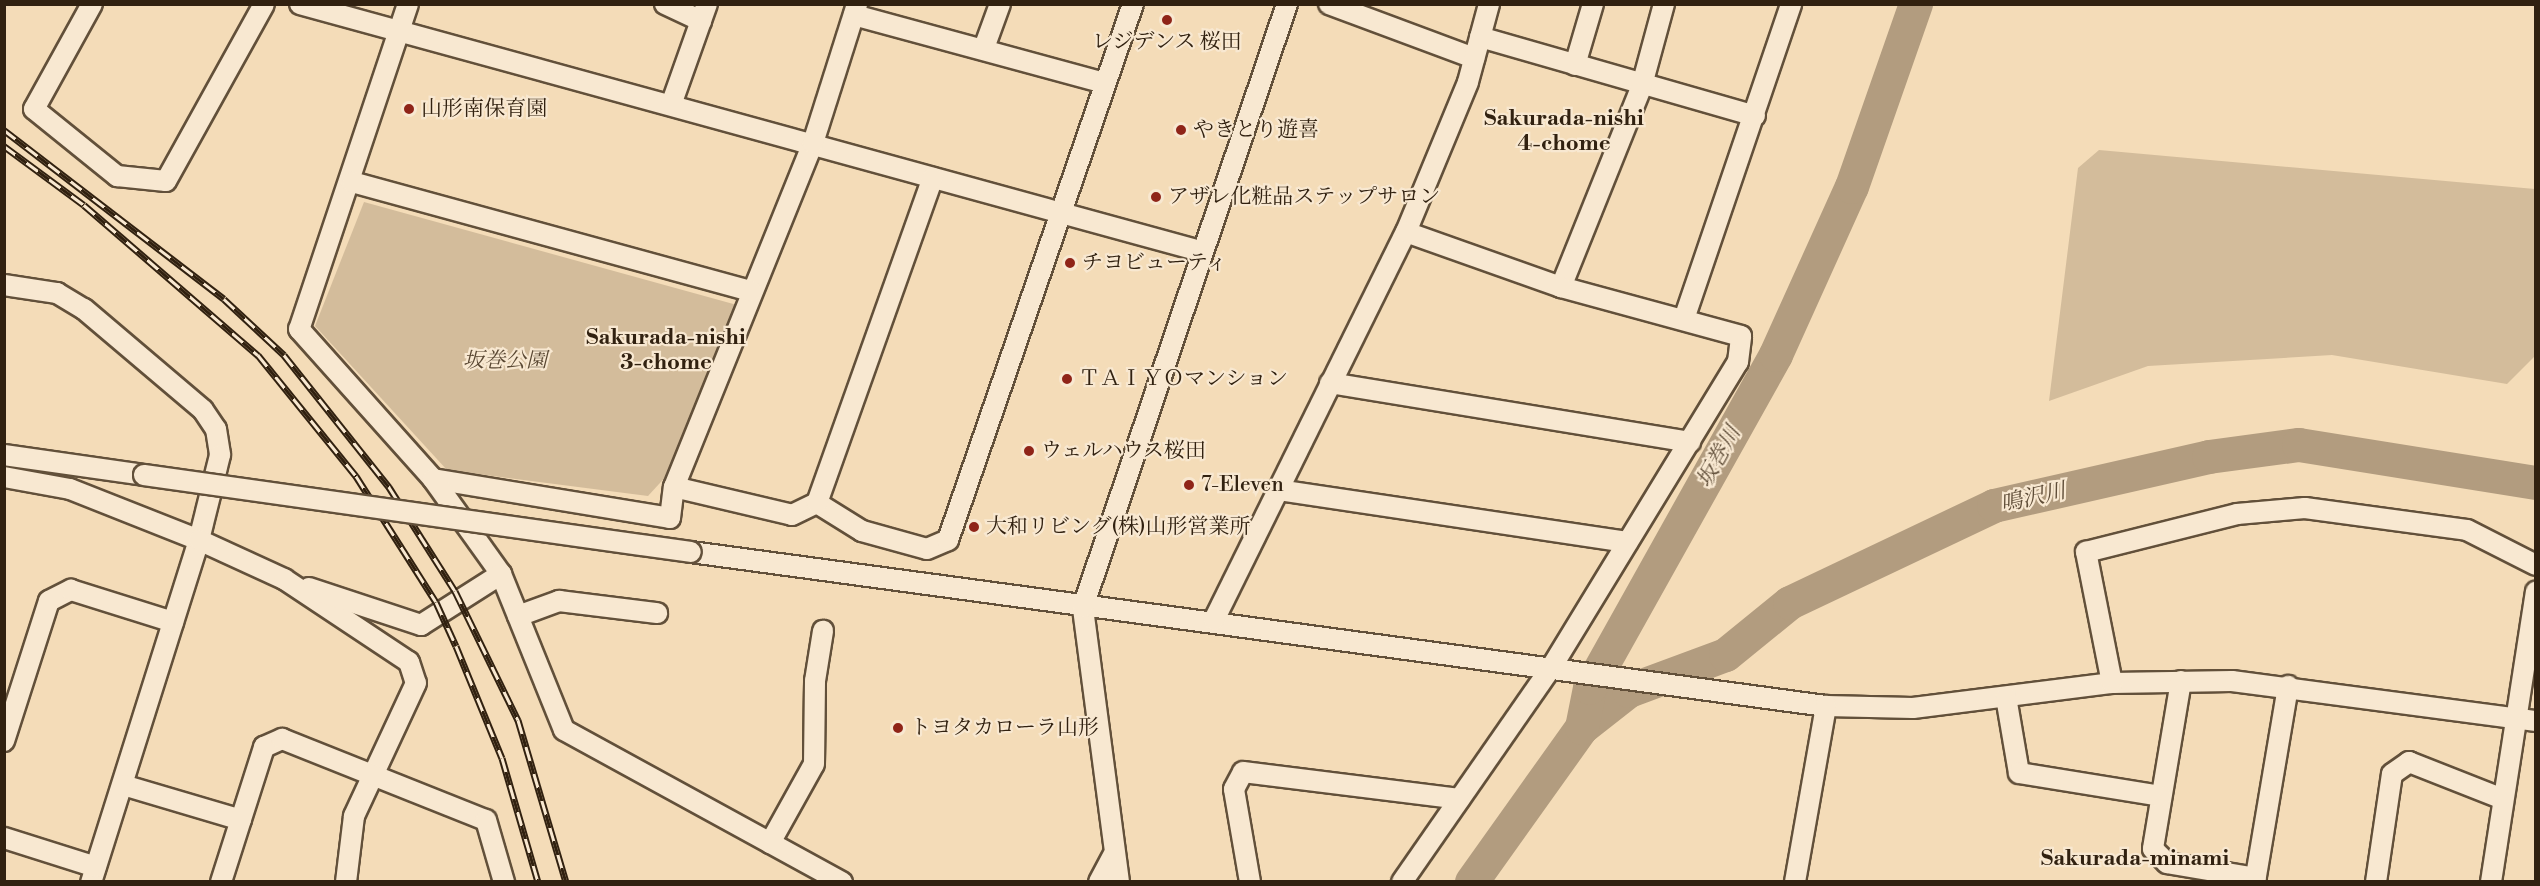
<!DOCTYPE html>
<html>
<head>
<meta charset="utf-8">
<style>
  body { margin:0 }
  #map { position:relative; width:2540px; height:886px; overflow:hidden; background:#f4dcb8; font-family:"Libre Bodoni","Noto Serif JP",serif }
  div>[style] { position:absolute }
  .green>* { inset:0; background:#d3bc9b }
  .river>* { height:34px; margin:-17px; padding:0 17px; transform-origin:17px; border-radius:17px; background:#b29c7f }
  .roads { filter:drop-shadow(2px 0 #62503a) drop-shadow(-2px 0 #62503a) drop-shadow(0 2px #62503a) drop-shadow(0 -2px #62503a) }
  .minor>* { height:20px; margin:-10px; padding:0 10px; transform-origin:10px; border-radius:10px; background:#f8e8d1 }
  .rail>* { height:7px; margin-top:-3.5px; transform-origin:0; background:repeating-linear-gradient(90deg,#f8e8d1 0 14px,#312110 0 28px); box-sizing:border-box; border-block:2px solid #312110 }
  .bridges { filter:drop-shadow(2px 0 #62503a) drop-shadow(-2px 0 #62503a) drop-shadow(0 2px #62503a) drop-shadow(0 -2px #62503a) }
  .minor-bridge>* { height:20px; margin:-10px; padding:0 10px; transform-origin:10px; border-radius:10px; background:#f8e8d1 }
  .dots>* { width:16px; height:16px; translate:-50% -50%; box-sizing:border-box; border:3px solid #f8e8d1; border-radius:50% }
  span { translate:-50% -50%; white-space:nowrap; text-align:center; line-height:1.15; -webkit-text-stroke:4.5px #f8e8d1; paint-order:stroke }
  .poi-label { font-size:21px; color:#312110 }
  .left { translate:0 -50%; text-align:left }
  .park-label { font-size:21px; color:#5a4833; font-style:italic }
  .neighbourhood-label { font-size:22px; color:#312110; font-weight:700 }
  .water-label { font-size:22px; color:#5e4c37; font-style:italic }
  .frame { position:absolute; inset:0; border:6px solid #312110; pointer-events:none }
</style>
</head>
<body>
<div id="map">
  <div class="green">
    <i style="clip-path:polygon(2099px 150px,2535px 189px,2535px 356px,2507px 384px,2332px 355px,2148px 366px,2049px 401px,2078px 168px)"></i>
    <i style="clip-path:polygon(364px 202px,737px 305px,670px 472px,648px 496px,447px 470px,315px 326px)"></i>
  </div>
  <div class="river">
    <i style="left:1582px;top:728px;width:60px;rotate:-38.2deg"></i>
    <i style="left:1629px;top:691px;width:103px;rotate:-20.4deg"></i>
    <i style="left:1726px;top:655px;width:82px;rotate:-39.1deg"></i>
    <i style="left:1790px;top:603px;width:226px;rotate:-25.4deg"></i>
    <i style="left:1994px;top:506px;width:221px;rotate:-12.8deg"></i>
    <i style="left:2209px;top:457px;width:91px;rotate:-7.6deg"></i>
    <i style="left:2299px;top:445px;width:240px;rotate:9.1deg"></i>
    <i style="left:1472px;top:882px;width:189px;rotate:-54.5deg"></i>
    <i style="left:1582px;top:728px;width:41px;rotate:-78.7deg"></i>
    <i style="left:1590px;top:688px;width:381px;rotate:-60.8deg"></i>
    <i style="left:1776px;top:355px;width:184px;rotate:-65.7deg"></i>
    <i style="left:1852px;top:187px;width:194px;rotate:-70.7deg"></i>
  </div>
  <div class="roads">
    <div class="minor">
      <i style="left:92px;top:4px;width:120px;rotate:118.9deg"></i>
      <i style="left:34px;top:109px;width:107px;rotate:38.9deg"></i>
      <i style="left:117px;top:176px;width:49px;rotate:5.8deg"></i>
      <i style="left:166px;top:181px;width:202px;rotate:-61deg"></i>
      <i style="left:300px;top:4px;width:933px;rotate:15.35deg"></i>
      <i style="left:408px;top:4px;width:343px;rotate:108.5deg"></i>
      <i style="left:299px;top:329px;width:201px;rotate:48.2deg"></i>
      <i style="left:433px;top:479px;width:240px;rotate:9.3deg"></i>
      <i style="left:670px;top:518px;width:31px;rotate:-83deg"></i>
      <i style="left:674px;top:487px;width:371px;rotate:-68deg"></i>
      <i style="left:813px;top:143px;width:146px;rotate:-72.4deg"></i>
      <i style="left:665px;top:4px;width:40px;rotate:25deg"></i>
      <i style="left:1329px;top:4px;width:155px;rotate:20.4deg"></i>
      <i style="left:854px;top:15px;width:260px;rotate:15.2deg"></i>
      <i style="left:1480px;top:37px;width:286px;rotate:16deg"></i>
      <i style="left:984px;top:48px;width:47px;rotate:-70deg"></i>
      <i style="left:1575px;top:65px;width:64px;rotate:-73.6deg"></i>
      <i style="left:671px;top:105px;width:107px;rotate:-70.4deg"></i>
      <i style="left:352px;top:182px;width:414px;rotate:15.3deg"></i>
      <i style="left:4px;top:285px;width:54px;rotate:8.6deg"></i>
      <i style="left:57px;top:293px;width:31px;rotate:31deg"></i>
      <i style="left:84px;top:309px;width:156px;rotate:40.3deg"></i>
      <i style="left:203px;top:410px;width:23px;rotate:56deg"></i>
      <i style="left:216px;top:429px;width:26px;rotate:81deg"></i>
      <i style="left:220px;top:455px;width:88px;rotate:103.9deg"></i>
      <i style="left:199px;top:540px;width:359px;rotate:107.5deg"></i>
      <i style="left:1561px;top:287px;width:218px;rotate:-68.1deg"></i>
      <i style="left:1642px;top:85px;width:84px;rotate:-74.8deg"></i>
      <i style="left:1684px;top:319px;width:333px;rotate:-71.2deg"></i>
      <i style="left:1330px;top:383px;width:365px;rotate:9.3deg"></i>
      <i style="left:4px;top:455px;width:141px;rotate:8.1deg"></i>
      <i style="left:4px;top:477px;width:67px;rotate:10.3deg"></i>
      <i style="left:70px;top:489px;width:139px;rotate:21.6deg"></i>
      <i style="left:199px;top:540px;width:94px;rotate:24.6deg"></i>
      <i style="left:284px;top:579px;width:150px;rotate:33.6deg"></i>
      <i style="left:409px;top:662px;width:22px;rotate:72deg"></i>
      <i style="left:416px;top:683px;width:147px;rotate:115deg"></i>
      <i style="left:354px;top:816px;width:66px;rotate:96.9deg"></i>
      <i style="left:433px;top:479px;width:117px;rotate:54.4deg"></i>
      <i style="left:501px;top:574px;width:168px;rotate:68deg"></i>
      <i style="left:564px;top:730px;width:317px;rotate:28.7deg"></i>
      <i style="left:674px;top:487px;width:121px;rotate:13.3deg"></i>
      <i style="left:792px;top:515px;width:28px;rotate:-26deg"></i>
      <i style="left:817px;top:503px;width:53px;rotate:31.9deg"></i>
      <i style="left:862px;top:531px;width:67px;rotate:15.5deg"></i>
      <i style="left:927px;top:549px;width:23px;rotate:-23deg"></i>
      <i style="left:948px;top:540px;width:567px;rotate:-70.96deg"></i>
      <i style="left:1279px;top:490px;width:352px;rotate:8.5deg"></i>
      <i style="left:817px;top:503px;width:345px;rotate:-70.4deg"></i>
      <i style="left:691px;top:552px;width:1145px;rotate:7.73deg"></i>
      <i style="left:1826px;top:706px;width:87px;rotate:1.3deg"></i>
      <i style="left:1913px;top:708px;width:201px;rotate:-7.2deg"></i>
      <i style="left:2112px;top:683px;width:120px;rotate:-1deg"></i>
      <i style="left:2232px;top:681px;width:307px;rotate:7.5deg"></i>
      <i style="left:309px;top:588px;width:118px;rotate:18.3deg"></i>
      <i style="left:421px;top:625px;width:95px;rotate:-32.5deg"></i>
      <i style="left:518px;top:616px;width:44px;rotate:-20.1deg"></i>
      <i style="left:559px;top:601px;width:99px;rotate:7deg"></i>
      <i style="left:1214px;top:620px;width:433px;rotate:-63.7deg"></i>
      <i style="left:1406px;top:232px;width:162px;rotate:-67.5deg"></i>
      <i style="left:1468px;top:82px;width:81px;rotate:-74.9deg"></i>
      <i style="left:2181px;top:681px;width:170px;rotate:99.5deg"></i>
      <i style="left:2153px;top:849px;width:20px;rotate:45deg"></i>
      <i style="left:2167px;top:863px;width:90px;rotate:9.6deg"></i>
      <i style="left:2112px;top:683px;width:134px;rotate:-101.2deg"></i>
      <i style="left:2086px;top:552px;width:156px;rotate:-14.1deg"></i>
      <i style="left:2237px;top:514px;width:68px;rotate:-5deg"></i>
      <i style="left:2305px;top:508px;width:163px;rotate:7.7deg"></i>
      <i style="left:2467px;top:530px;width:77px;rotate:26.9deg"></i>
      <i style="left:2006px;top:697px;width:77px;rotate:80.3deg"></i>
      <i style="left:2019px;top:773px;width:144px;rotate:9.2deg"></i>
      <i style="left:4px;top:741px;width:147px;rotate:-72.2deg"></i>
      <i style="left:49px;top:601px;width:25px;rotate:-27deg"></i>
      <i style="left:71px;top:590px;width:107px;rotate:17.4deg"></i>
      <i style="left:123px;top:785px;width:123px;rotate:16.5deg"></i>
      <i style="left:4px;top:838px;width:96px;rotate:17.5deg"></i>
      <i style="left:770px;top:843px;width:90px;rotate:-60.9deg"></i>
      <i style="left:814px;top:764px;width:83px;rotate:-89.3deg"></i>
      <i style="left:815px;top:681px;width:51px;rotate:-80.9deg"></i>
      <i style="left:221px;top:882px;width:142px;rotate:-72.3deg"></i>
      <i style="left:264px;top:747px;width:20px;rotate:-24deg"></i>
      <i style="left:282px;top:739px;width:219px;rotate:21.7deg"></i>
      <i style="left:486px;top:820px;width:65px;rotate:73.8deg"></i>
      <i style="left:1099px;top:882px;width:30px;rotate:-62deg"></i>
      <i style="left:1119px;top:882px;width:277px;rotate:-97.5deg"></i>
      <i style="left:1083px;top:607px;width:637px;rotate:-71.31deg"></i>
      <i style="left:1250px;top:882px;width:94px;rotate:-99.8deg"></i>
      <i style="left:1234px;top:789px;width:19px;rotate:-62deg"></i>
      <i style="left:1243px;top:772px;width:218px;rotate:7.1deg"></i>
      <i style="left:1402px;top:882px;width:261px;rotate:-55.2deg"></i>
      <i style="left:1551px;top:668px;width:359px;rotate:-58.6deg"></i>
      <i style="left:1738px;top:362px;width:26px;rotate:-83deg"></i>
      <i style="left:1741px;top:336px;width:187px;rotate:-164.8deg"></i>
      <i style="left:1561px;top:287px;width:164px;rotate:-160.5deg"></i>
      <i style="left:1795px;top:882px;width:179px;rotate:-80deg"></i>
      <i style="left:2255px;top:882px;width:199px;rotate:-80.4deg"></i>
      <i style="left:2376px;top:882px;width:109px;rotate:-81.6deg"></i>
      <i style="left:2392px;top:774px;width:21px;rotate:-35deg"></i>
      <i style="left:2409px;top:762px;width:101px;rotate:21.5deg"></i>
      <i style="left:2491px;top:882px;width:294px;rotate:-81.2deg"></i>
    </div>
  </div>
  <div class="rail">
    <i style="left:4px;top:130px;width:277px;rotate:37.5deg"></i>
    <i style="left:224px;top:299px;width:82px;rotate:43deg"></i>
    <i style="left:284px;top:355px;width:169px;rotate:51.5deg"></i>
    <i style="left:389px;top:487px;width:123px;rotate:57.6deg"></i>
    <i style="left:455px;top:591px;width:144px;rotate:64deg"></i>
    <i style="left:518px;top:720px;width:169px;rotate:73.5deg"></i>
    <i style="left:4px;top:146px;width:99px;rotate:36.4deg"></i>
    <i style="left:84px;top:205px;width:230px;rotate:40.8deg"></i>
    <i style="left:258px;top:355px;width:156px;rotate:51deg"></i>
    <i style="left:356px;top:476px;width:149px;rotate:57.6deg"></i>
    <i style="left:436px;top:602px;width:48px;rotate:65.6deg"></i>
    <i style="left:456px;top:646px;width:121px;rotate:67.7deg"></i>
    <i style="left:502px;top:758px;width:129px;rotate:73.8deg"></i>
  </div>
  <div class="bridges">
    <div class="minor-bridge">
      <i style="left:144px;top:475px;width:552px;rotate:8.01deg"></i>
    </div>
  </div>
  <div class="dots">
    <i style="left:1167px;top:20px;background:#8f2418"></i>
    <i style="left:409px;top:109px;background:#8f2418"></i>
    <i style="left:1181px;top:130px;background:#8f2418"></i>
    <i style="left:1156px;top:197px;background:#8f2418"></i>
    <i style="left:1070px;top:263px;background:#8f2418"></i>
    <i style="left:1067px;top:379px;background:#8f2418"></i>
    <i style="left:1029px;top:451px;background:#8f2418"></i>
    <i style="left:1189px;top:485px;background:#8f2418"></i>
    <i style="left:974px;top:527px;background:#8f2418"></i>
    <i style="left:898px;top:728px;background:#8f2418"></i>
  </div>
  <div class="poi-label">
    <span style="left:1167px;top:42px">レジデンス 桜田</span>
    <span class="left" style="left:421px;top:109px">山形南保育園</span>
    <span class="left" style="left:1193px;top:130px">やきとり遊喜</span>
    <span class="left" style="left:1168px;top:197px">アザレ化粧品ステップサロン</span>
    <span class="left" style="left:1082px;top:263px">チヨビューティ</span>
    <span class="left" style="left:1079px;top:379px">ＴＡＩＹＯマンション</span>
    <span class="left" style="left:1041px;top:451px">ウェルハウス桜田</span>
    <span class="left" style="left:1201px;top:485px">7-Eleven</span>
    <span class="left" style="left:986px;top:527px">大和リビング(株)山形営業所</span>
    <span class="left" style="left:910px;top:728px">トヨタカローラ山形</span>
  </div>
  <div class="park-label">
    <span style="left:505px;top:361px">坂巻公園</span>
  </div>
  <div class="neighbourhood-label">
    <span style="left:1564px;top:131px">Sakurada-nishi<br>4-chome</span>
    <span style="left:666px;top:350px">Sakurada-nishi<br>3-chome</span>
    <span style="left:2135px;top:859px">Sakurada-minami</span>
  </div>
  <div class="water-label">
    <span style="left:1719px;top:457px;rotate:-61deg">坂巻川</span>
    <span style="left:2033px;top:498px;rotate:-13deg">鳴沢川</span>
  </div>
  <div class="frame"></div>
</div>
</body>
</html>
